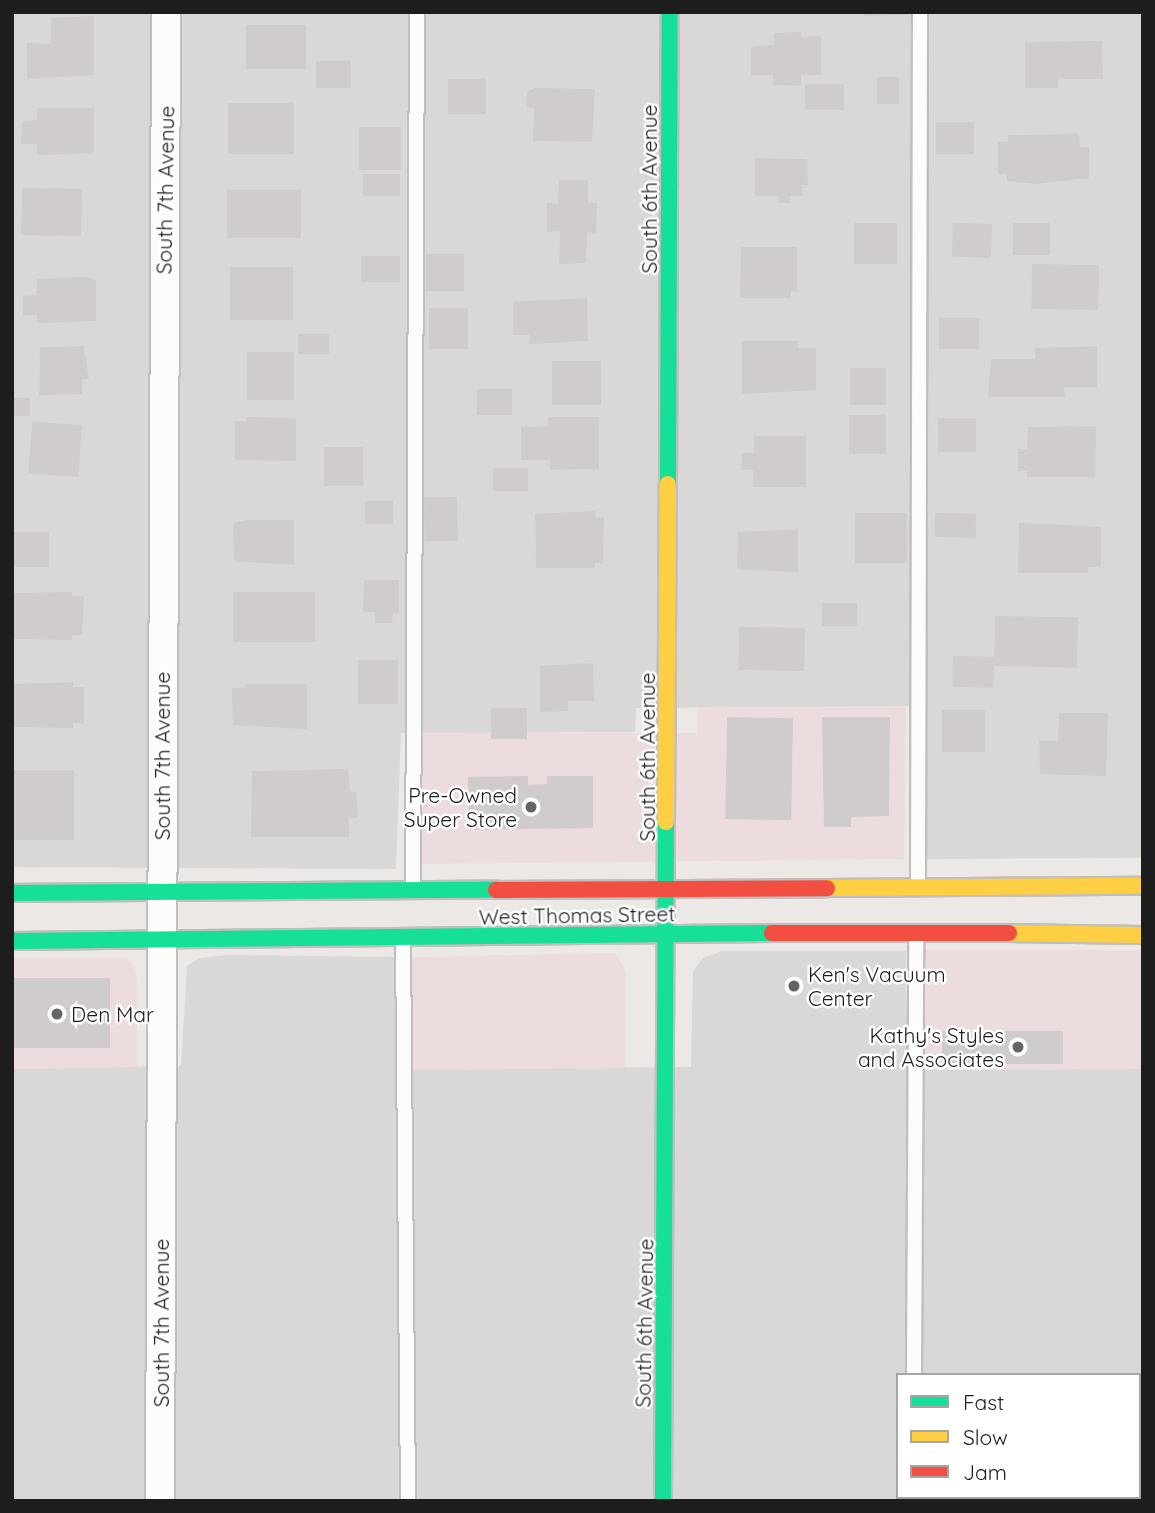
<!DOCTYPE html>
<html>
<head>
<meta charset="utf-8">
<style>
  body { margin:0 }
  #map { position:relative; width:1155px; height:1513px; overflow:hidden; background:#ebe8e6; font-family:Quicksand,sans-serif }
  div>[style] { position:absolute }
  .residential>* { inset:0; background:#dad8d7 }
  .commercial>* { inset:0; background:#eddcde; transform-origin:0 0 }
  .building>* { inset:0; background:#d0cccb; transform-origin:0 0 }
  .roads { filter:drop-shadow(2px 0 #c1bfbe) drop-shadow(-2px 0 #c1bfbe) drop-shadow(0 2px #c1bfbe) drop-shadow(0 -2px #c1bfbe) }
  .lane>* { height:14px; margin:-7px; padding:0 7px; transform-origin:7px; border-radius:7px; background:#fcfcfb }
  .street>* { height:28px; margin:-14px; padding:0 14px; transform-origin:14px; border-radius:14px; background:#fcfcfb }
  .fast>* { height:16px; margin:-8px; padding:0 8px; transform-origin:8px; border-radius:8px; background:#16e098 }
  .slow>* { height:16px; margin:-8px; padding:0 8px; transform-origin:8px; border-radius:8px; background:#ffcf43 }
  .jam>* { height:16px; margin:-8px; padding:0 8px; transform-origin:8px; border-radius:8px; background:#f24e42 }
  .dots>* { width:19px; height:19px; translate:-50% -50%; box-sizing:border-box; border:4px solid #fff; border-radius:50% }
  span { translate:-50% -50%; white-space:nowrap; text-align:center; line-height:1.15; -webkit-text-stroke:5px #fff; paint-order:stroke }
  .street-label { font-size:21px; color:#1d1d1d }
  .poi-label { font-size:21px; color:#1d1d1d }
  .right { translate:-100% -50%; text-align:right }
  .left { translate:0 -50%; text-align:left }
  .frame { position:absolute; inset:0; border:14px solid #1d1d1d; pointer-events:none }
  .legend { position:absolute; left:896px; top:1373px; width:245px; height:126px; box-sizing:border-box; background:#fff; border:2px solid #a5a5a5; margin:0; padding:9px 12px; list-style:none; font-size:21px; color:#1d1d1d }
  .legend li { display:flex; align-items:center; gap:14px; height:35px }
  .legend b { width:35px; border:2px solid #a5a5a5 }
</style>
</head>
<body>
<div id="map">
  <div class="residential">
    <i style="clip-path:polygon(12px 12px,1143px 12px,1143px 858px,927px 859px,928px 706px,636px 708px,635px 732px,401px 733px,396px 869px,12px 867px)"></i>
    <i style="clip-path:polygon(evenodd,722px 951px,906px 951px,907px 1070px,1143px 1069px,1143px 1501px,12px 1501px,12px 1069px,181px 1066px,187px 966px,199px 958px,228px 955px,394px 957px,396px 1070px,691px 1067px,693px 971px,703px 958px,722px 951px,898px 1375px,1139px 1375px,1139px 1497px,898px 1497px,898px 1375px)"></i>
  </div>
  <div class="commercial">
    <i style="clip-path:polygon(906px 707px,904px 859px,419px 864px,418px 733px,697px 733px,698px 708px)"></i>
    <i style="left:1143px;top:950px;width:119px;height:218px;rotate:90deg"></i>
    <i style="clip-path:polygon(615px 953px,626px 971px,626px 1068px,410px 1070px,411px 957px)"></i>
    <i style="clip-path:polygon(12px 958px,128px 958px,135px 967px,137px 981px,137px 1067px,12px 1069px)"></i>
  </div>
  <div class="building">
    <i style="clip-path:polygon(864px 12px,907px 12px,906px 15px,864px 16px)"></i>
    <i style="clip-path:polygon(94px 16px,94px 75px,27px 79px,27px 43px,51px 44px,51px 18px)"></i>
    <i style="left:246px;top:25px;width:60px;height:44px"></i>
    <i style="clip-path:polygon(801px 32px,801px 37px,821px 36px,821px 75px,801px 75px,801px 86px,773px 85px,773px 75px,751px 75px,751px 47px,774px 45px,774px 33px)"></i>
    <i style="clip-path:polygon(1102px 41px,1103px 79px,1058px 79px,1058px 88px,1025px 88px,1025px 42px)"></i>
    <i style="left:316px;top:61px;width:35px;height:27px"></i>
    <i style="left:877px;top:77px;width:22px;height:27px"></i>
    <i style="left:448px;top:79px;width:38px;height:35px"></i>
    <i style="left:844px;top:84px;width:26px;height:39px;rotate:90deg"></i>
    <i style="clip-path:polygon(535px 88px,595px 89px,592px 142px,533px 141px,534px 108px,526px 107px,527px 92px)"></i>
    <i style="left:294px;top:103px;width:51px;height:66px;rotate:90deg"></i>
    <i style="clip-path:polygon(37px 108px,94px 108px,94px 153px,37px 155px,37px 144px,21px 144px,22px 121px,37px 120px)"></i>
    <i style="left:936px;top:122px;width:38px;height:32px"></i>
    <i style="left:401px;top:127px;width:43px;height:42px;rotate:90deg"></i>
    <i style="clip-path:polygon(1079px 134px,1080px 147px,1089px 147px,1089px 178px,1036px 184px,1007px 181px,1007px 174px,998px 174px,998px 142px,1008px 142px,1008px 135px)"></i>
    <i style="clip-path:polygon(755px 158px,807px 159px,808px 185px,802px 185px,803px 196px,790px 196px,790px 203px,779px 203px,779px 196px,755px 196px)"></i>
    <i style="left:363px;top:174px;width:37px;height:22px"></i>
    <i style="clip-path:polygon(559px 180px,588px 180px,588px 203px,597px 203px,596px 233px,587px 232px,586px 263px,559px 264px,560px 231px,547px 232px,547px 203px,558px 204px)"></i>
    <i style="left:82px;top:189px;width:47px;height:60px;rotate:91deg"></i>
    <i style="left:301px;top:190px;width:48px;height:74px;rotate:90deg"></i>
    <i style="left:854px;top:223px;width:43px;height:41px"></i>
    <i style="left:1013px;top:223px;width:37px;height:32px"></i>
    <i style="left:992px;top:224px;width:34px;height:39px;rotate:92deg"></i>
    <i style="clip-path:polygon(741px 247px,797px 247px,797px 292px,791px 291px,791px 298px,740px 298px)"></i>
    <i style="left:464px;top:254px;width:37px;height:38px;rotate:90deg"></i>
    <i style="left:400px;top:256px;width:26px;height:39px;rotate:90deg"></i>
    <i style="left:1032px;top:264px;width:67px;height:45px;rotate:1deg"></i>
    <i style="left:293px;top:267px;width:53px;height:63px;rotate:90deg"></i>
    <i style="clip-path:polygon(87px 277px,96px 280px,96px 321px,37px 323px,37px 315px,23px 315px,23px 296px,37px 295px,37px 279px)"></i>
    <i style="clip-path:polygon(587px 298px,588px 341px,529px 344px,530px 335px,513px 335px,513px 302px)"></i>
    <i style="left:468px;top:308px;width:41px;height:39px;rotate:90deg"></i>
    <i style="left:939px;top:318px;width:40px;height:31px"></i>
    <i style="left:329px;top:334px;width:20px;height:31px;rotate:90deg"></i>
    <i style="clip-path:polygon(742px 341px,798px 341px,798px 348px,816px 348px,816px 390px,742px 394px)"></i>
    <i style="clip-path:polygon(84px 346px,89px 379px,82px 379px,82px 394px,39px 395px,40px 347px)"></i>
    <i style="clip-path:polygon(1097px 346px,1097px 387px,1064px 387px,1065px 397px,988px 397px,991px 359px,1035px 359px,1035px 348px)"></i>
    <i style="left:247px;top:352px;width:47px;height:48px"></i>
    <i style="left:552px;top:361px;width:49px;height:44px"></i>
    <i style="left:850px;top:368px;width:36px;height:37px"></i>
    <i style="left:477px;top:389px;width:35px;height:26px"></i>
    <i style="left:12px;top:398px;width:18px;height:18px"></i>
    <i style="left:849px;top:415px;width:37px;height:39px"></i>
    <i style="clip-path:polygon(246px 417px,296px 418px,296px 461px,235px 460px,235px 421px,247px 421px)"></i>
    <i style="clip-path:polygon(548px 417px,599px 417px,599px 469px,550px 470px,550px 460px,521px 460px,521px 427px,548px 426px)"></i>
    <i style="left:976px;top:418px;width:34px;height:38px;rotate:90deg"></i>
    <i style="left:82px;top:425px;width:52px;height:50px;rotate:94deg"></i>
    <i style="clip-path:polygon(1096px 426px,1095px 477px,1027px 477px,1027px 471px,1018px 471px,1018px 449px,1027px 449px,1028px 427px)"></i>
    <i style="clip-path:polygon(754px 436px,806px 436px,806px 487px,753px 487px,753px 470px,741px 470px,742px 453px,754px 453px)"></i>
    <i style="left:324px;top:447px;width:39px;height:39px"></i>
    <i style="left:528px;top:468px;width:23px;height:35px;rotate:90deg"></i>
    <i style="left:457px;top:497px;width:44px;height:33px;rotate:89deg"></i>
    <i style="left:365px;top:501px;width:28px;height:23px"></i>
    <i style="clip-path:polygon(595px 511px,596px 517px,604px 517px,603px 564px,595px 563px,595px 568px,536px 568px,535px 514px)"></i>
    <i style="left:855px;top:513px;width:52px;height:50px"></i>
    <i style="left:935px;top:513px;width:41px;height:24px;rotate:1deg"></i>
    <i style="clip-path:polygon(247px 520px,294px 520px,294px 565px,234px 561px,233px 523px)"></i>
    <i style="clip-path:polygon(1019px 523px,1101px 527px,1101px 567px,1088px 567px,1088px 573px,1018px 573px)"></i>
    <i style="clip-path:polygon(798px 529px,798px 572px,737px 569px,738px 532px)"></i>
    <i style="left:49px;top:532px;width:35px;height:37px;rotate:90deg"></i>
    <i style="clip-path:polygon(364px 580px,399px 580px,399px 613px,393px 612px,392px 623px,375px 623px,375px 612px,363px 612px)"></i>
    <i style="clip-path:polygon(72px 592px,72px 596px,84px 596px,82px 635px,72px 635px,72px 640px,12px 639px,12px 593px)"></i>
    <i style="left:233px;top:592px;width:82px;height:50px"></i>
    <i style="left:822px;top:603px;width:35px;height:23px"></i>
    <i style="left:995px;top:616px;width:83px;height:50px;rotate:1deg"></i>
    <i style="left:805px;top:628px;width:43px;height:66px;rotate:91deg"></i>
    <i style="left:953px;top:656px;width:41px;height:31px;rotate:1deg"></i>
    <i style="left:398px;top:660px;width:44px;height:40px;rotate:90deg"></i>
    <i style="clip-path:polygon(593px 663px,594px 701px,568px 701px,568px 711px,540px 712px,540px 666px)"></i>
    <i style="clip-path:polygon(73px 682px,73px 687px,84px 687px,84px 724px,73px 723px,73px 728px,12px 727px,12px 684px)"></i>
    <i style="clip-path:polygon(245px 684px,307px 684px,307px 729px,233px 725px,232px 688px,245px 688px)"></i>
    <i style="left:527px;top:708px;width:31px;height:36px;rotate:90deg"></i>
    <i style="left:985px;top:710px;width:42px;height:43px;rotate:90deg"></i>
    <i style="clip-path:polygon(1059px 713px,1108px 713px,1106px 776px,1040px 774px,1039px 741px,1058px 741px)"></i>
    <i style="left:727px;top:717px;width:66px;height:102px;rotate:1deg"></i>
    <i style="clip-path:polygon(822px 717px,890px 717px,889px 816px,851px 817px,851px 827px,824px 827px)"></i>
    <i style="clip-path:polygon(348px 769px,350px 791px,356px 792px,358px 818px,349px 818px,349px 837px,251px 837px,252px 771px)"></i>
    <i style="left:74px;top:770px;width:70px;height:62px;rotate:90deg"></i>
    <i style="clip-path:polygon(528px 776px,528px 785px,547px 784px,547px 776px,593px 776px,593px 828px,469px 830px,468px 777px)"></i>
    <i style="left:110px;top:978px;width:70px;height:98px;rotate:90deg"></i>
    <i style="left:1063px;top:1031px;width:33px;height:121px;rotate:90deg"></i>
  </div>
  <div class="roads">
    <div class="lane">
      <i style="left:918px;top:886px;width:874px;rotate:-89.87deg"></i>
      <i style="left:413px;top:889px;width:877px;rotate:-89.74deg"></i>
      <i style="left:403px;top:939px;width:562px;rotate:89.49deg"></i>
      <i style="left:914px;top:1375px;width:440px;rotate:-89.7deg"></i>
      <i style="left:913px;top:1501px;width:4px;rotate:-90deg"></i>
    </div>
    <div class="street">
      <i style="left:160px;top:1501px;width:1489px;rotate:-89.77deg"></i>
    </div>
    <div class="fast">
      <i style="left:668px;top:484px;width:472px;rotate:-89.8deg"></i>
      <i style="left:12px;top:893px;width:484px;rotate:-0.4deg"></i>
      <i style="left:12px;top:941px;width:760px;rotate:-0.6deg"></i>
      <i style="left:663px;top:1501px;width:679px;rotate:-89.75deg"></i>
    </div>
    <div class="slow">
      <i style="left:666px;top:822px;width:338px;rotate:-89.7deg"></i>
      <i style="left:827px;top:888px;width:316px;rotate:-0.4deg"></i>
      <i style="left:1009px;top:933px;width:134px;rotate:0.9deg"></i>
    </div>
    <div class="jam">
      <i style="left:496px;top:890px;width:331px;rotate:-0.3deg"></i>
      <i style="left:772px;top:933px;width:237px"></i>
    </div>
  </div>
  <div class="dots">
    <i style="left:531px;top:807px;background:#656463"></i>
    <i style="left:794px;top:986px;background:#656463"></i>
    <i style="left:57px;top:1014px;background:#656463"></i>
    <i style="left:1018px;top:1047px;background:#656463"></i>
  </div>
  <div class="street-label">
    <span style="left:649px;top:189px;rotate:-90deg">South 6th Avenue</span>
    <span style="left:165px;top:190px;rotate:-89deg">South 7th Avenue</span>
    <span style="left:162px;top:756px;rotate:-90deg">South 7th Avenue</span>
    <span style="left:647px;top:757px;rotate:-90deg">South 6th Avenue</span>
    <span style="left:577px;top:915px;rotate:-1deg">West Thomas Street</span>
    <span style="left:161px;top:1323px;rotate:-90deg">South 7th Avenue</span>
    <span style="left:644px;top:1323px;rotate:-89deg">South 6th Avenue</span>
  </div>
  <div class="poi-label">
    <span class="right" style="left:517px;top:807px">Pre-Owned<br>Super Store</span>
    <span class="left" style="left:808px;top:986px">Ken's Vacuum<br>Center</span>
    <span class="left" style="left:71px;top:1014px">Den Mar</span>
    <span class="right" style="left:1004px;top:1047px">Kathy's Styles<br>and Associates</span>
  </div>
  <div class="frame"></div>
  <ul class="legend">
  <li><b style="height:9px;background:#16e098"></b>Fast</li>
  <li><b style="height:9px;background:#ffcf43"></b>Slow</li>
  <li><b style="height:9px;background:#f24e42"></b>Jam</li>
  </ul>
</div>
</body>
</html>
